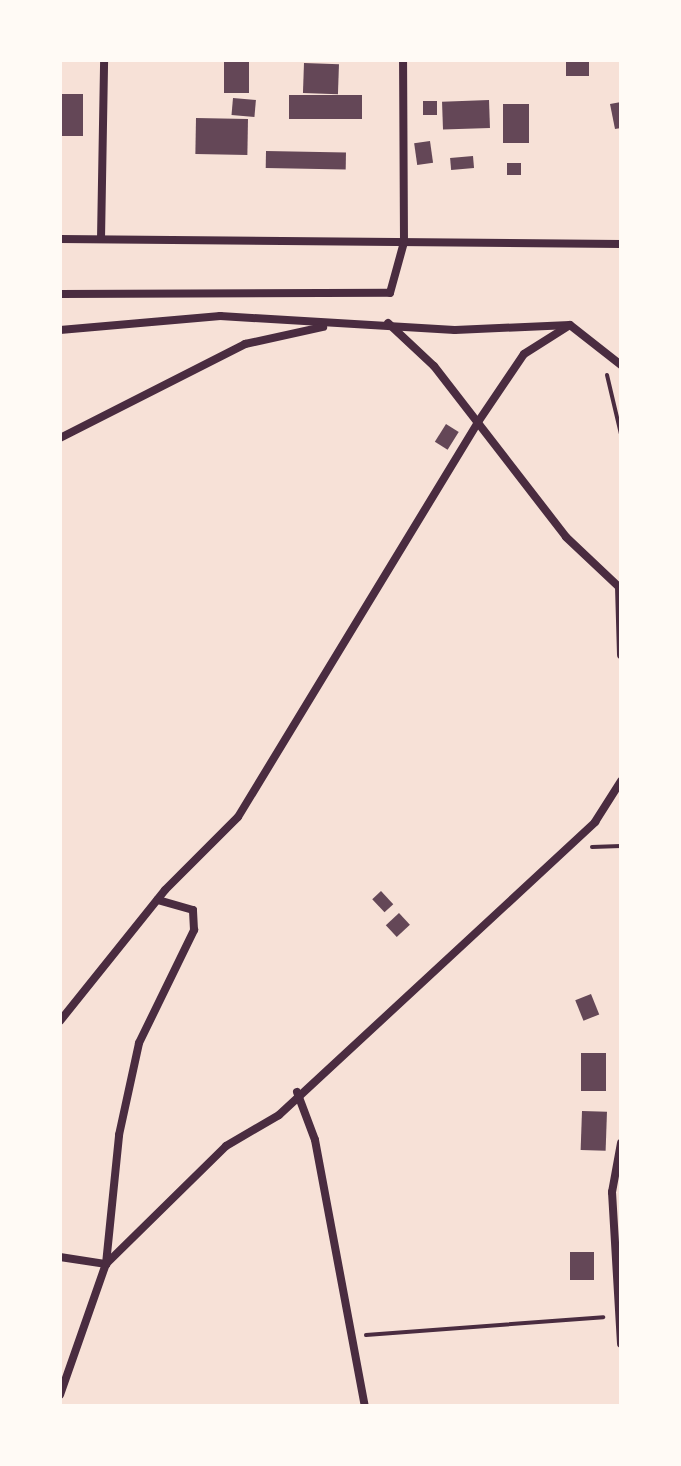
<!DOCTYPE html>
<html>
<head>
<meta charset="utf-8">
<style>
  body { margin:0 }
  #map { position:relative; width:681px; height:1466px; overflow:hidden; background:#f7e1d7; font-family:Arial,sans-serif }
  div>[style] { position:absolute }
  .building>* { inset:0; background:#644757; transform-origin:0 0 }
  .path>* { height:4px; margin:-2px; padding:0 2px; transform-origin:2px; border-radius:2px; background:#4a2c40 }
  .minor>* { height:8px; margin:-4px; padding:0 4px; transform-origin:4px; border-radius:4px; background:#4a2c40 }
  span { translate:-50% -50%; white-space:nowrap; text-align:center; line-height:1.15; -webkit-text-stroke:6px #fffaf5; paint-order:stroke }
  .frame { position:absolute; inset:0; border:62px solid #fffaf5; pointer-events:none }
</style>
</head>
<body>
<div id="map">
  <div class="building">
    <i style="left:224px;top:60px;width:25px;height:33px"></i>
    <i style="left:566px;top:60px;width:23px;height:16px"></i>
    <i style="left:304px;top:63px;width:35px;height:30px;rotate:2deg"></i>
    <i style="left:60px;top:94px;width:23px;height:42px"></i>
    <i style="left:289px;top:95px;width:73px;height:24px"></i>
    <i style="left:233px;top:98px;width:23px;height:17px;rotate:5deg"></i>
    <i style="left:489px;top:100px;width:28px;height:47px;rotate:88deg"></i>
    <i style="left:423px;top:101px;width:14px;height:14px"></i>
    <i style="clip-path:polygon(621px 102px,621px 128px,615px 129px,610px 104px)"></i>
    <i style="left:503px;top:104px;width:26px;height:39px"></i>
    <i style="left:196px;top:118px;width:52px;height:36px;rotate:1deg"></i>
    <i style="left:430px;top:141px;width:22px;height:16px;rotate:82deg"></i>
    <i style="left:266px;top:151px;width:80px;height:17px;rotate:1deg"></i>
    <i style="left:473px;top:156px;width:12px;height:23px;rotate:85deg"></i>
    <i style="left:507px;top:163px;width:14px;height:12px"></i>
    <i style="left:446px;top:424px;width:15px;height:21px;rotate:32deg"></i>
    <i style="left:381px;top:891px;width:18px;height:12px;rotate:47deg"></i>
    <i style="left:399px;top:913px;width:16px;height:18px;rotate:47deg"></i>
    <i style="left:591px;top:994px;width:22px;height:17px;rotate:68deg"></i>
    <i style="left:581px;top:1053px;width:25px;height:38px"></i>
    <i style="left:582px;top:1111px;width:25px;height:39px;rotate:2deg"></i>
    <i style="left:570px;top:1252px;width:24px;height:28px"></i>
  </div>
  <div class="path">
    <i style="left:607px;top:375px;width:61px;rotate:76.7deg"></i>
    <i style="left:592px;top:847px;width:29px;rotate:-2deg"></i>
    <i style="left:366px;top:1335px;width:238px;rotate:-4.3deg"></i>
  </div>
  <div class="minor">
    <i style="left:60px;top:239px;width:561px;rotate:0.51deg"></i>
    <i style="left:101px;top:239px;width:179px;rotate:-89deg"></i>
    <i style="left:60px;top:294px;width:330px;rotate:-0.2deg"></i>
    <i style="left:390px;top:293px;width:53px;rotate:-74.6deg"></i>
    <i style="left:404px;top:242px;width:182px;rotate:-90.3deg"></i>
    <i style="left:388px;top:323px;width:63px;rotate:43.1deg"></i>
    <i style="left:434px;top:366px;width:216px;rotate:52.3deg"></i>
    <i style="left:566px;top:537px;width:73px;rotate:43.3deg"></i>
    <i style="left:619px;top:587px;width:68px;rotate:88.3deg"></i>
    <i style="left:60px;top:330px;width:161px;rotate:-5deg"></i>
    <i style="left:220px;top:316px;width:235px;rotate:3.4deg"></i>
    <i style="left:455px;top:330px;width:115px;rotate:-2.5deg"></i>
    <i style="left:570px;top:325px;width:65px;rotate:38.1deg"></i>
    <i style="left:60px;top:438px;width:208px;rotate:-26.9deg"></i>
    <i style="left:245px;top:344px;width:80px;rotate:-12.3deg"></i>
    <i style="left:60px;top:1021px;width:168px;rotate:-51.3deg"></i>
    <i style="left:165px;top:890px;width:103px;rotate:-45deg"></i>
    <i style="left:238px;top:817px;width:462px;rotate:-58.7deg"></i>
    <i style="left:478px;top:422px;width:82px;rotate:-55.9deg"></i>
    <i style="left:524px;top:354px;width:54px;rotate:-32.2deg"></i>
    <i style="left:297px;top:1092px;width:51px;rotate:69.4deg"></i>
    <i style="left:315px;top:1140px;width:271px;rotate:79.4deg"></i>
    <i style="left:621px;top:1143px;width:50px;rotate:100.4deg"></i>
    <i style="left:612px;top:1192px;width:152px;rotate:86.6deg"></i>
    <i style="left:60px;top:1257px;width:47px;rotate:8.7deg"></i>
    <i style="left:106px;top:1264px;width:168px;rotate:-44.5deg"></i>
    <i style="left:226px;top:1146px;width:61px;rotate:-30.3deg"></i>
    <i style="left:279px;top:1115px;width:431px;rotate:-42.8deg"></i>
    <i style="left:595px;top:822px;width:49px;rotate:-57.6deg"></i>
    <i style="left:60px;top:1395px;width:139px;rotate:-70.7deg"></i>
    <i style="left:106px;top:1264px;width:130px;rotate:-84.2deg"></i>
    <i style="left:119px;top:1135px;width:94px;rotate:-77.7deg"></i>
    <i style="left:139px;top:1043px;width:126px;rotate:-64deg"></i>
    <i style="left:194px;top:930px;width:20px;rotate:-93deg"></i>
    <i style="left:193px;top:910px;width:37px;rotate:-164deg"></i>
  </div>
  <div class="frame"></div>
</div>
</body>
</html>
